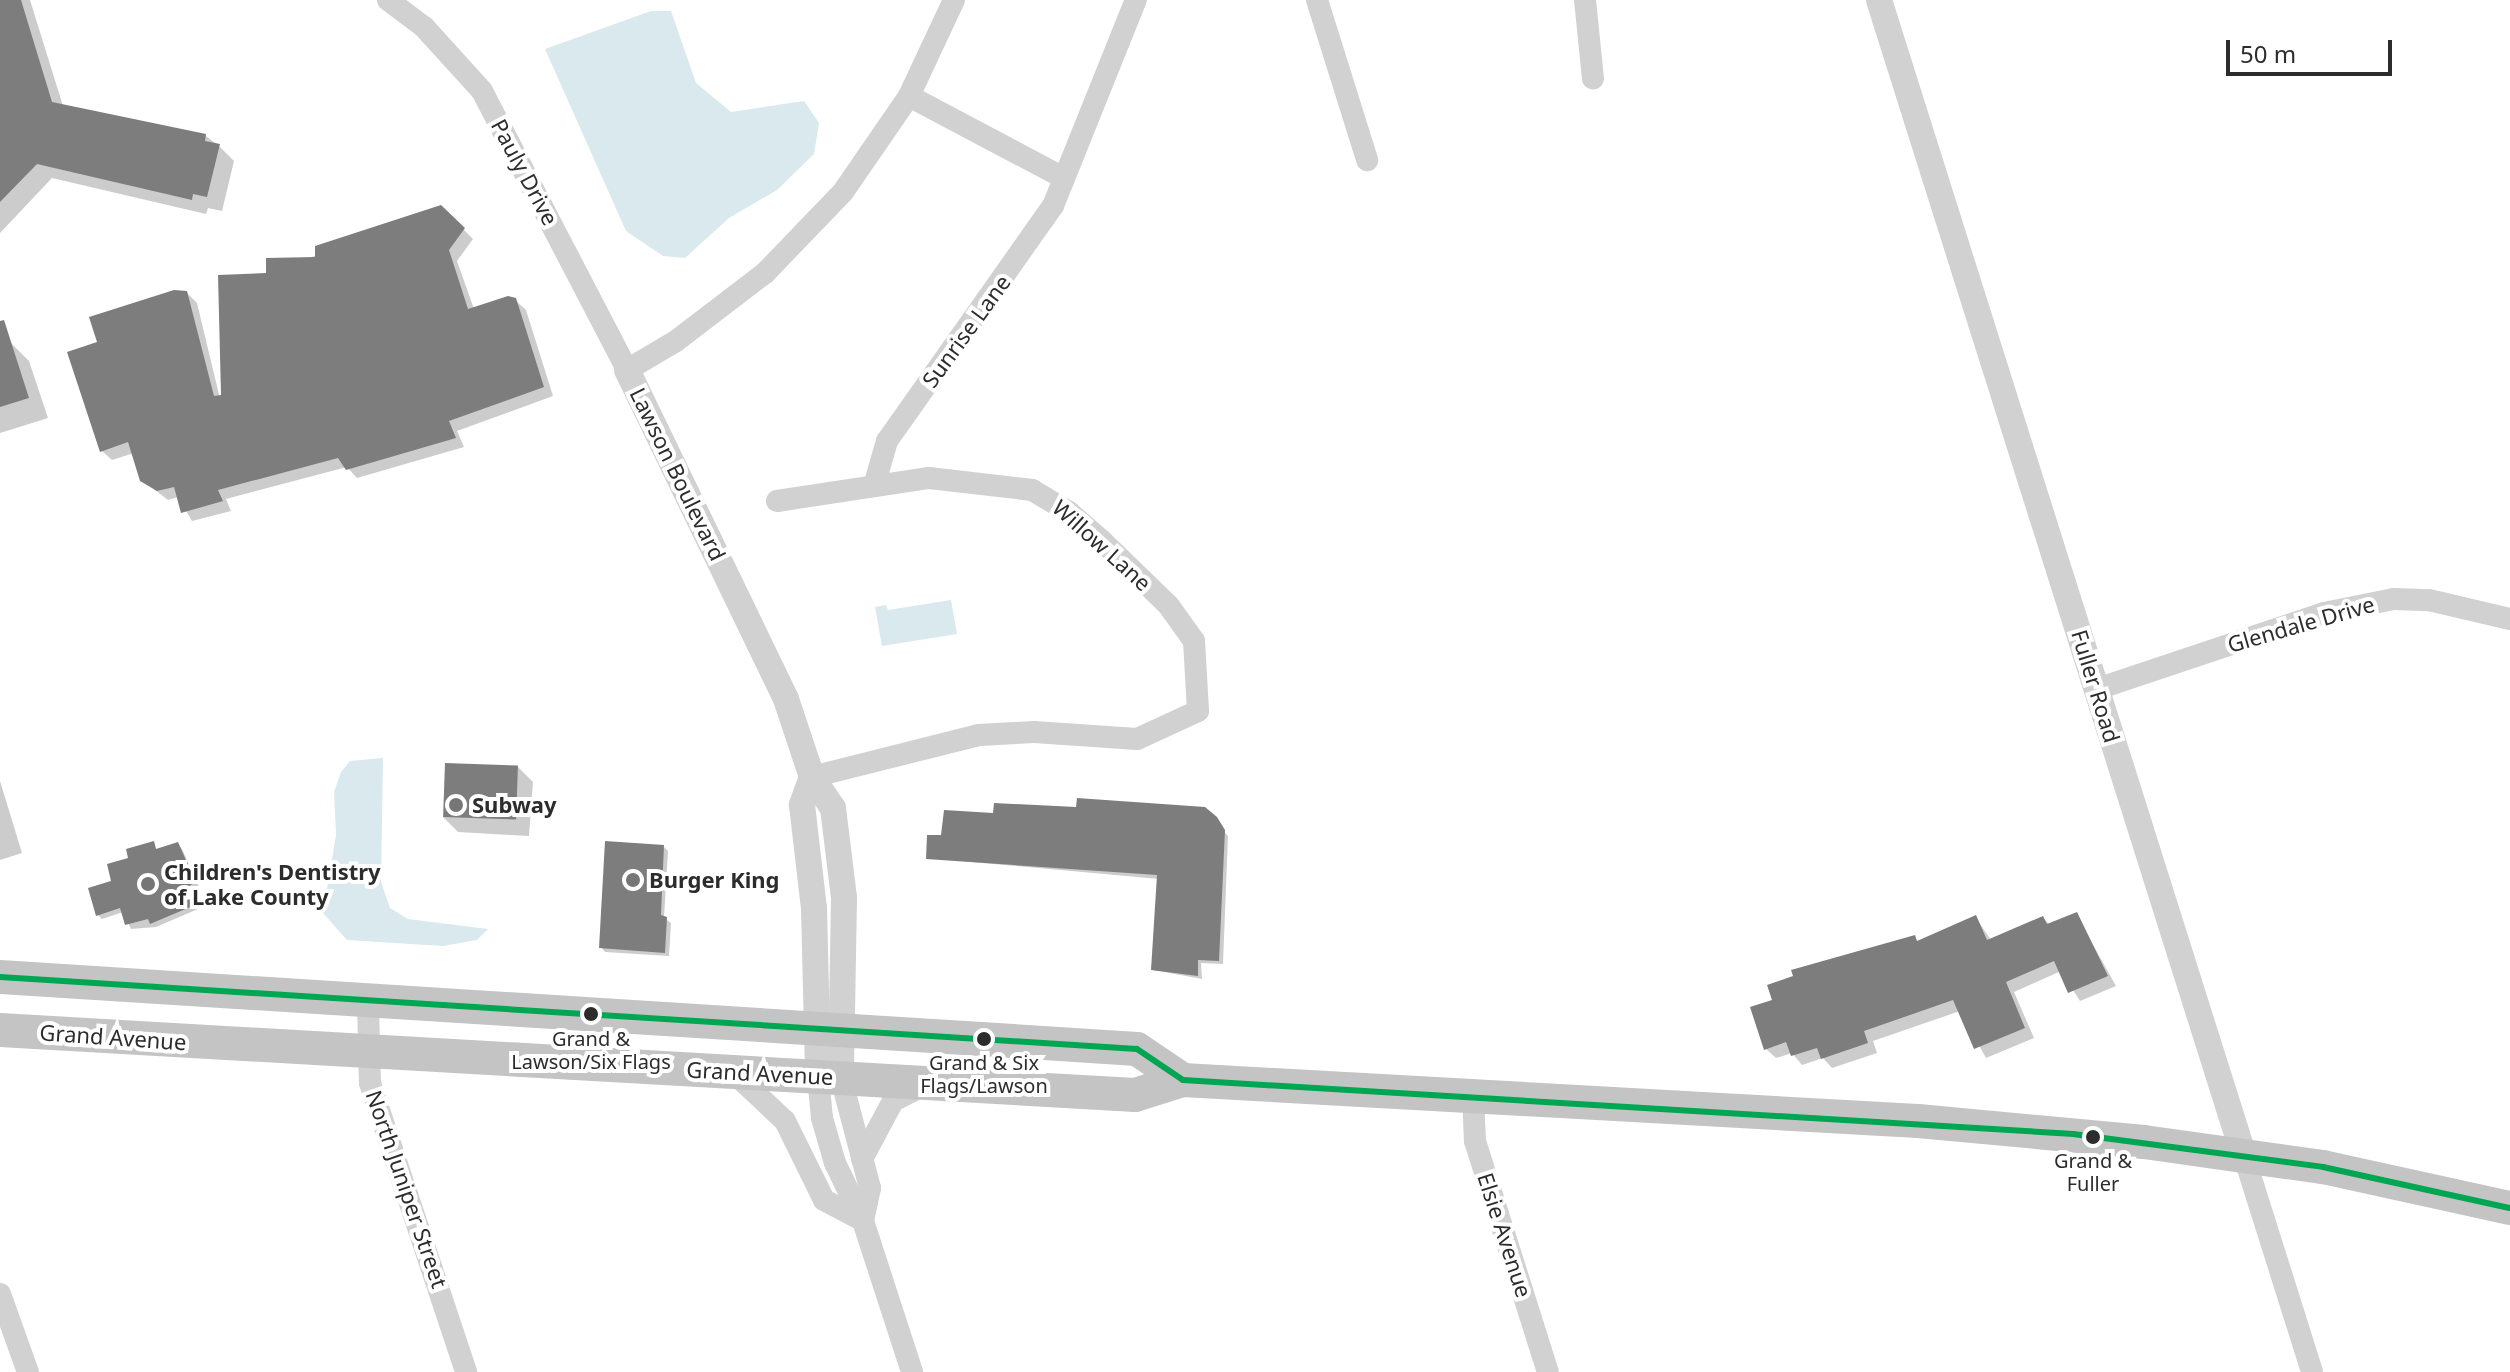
<!DOCTYPE html>
<html>
<head>
<meta charset="utf-8">
<style>
  body { margin:0 }
  #map { position:relative; width:2510px; height:1372px; overflow:hidden; background:#fff; font-family:"Noto Sans",sans-serif }
  div>[style] { position:absolute }
  .water>* { inset:0; background:#d9e9ee }
  .shadow>* { inset:0; background:#0003 }
  .building>* { inset:0; background:#7d7d7d; transform-origin:0 0 }
  .minor>* { height:22px; margin:-11px; padding:0 11px; transform-origin:11px; border-radius:11px; background:#d1d1d1 }
  .tertiary>* { height:26px; margin:-13px; padding:0 13px; transform-origin:13px; border-radius:13px; background:#d1d1d1 }
  .primary>* { height:34px; margin:-17px; padding:0 17px; transform-origin:17px; border-radius:17px; background:#c4c4c4 }
  .bus-1>* { height:6px; margin:-3px; padding:0 3px; transform-origin:3px; border-radius:3px; background:#00a651 }
  .dots>* { width:22px; height:22px; translate:-50% -50%; box-sizing:border-box; border:4px solid #fff; border-radius:50% }
  span { translate:-50% -50%; white-space:nowrap; text-align:center; line-height:1.15; -webkit-text-stroke:8px #fff; paint-order:stroke }
  .bus-label { font-size:20px; color:#2c2c2c }
  .street-label { font-size:22px; color:#2c2c2c }
  .poi-label { font-size:22px; color:#2c2c2c; font-weight:700 }
  .left { translate:0 -50%; text-align:left }
  .scale { position:absolute; left:2226px; top:40px; width:166px; height:36px; box-sizing:border-box; border:4px solid #2c2c2c; border-top:0; padding-left:10px; font-size:24px; line-height:28px; white-space:nowrap; color:#2c2c2c; -webkit-text-stroke:6px #fff; paint-order:stroke }
</style>
</head>
<body>
<div id="map">
  <div class="water">
    <i style="clip-path:polygon(651px 11px,671px 11px,696px 83px,731px 112px,804px 101px,819px 123px,814px 154px,777px 190px,729px 218px,685px 258px,663px 256px,626px 231px,545px 49px)"></i>
    <i style="clip-path:polygon(951px 600px,957px 634px,882px 646px,875px 607px,886px 605px,888px 610px)"></i>
    <i style="clip-path:polygon(383px 758px,381px 882px,390px 908px,408px 919px,488px 929px,477px 940px,443px 946px,347px 940px,323px 913px,336px 835px,334px 792px,341px 772px,350px 761px)"></i>
  </div>
  <div class="shadow">
    <i style="clip-path:polygon(0 0,30px 0,63px 106px,206px 136px,219px 146px,234px 161px,222px 211px,208px 208px,206px 214px,52px 178px,0 233px)"></i>
    <i style="clip-path:polygon(441px 207px,473px 239px,457px 261px,474px 309px,515px 300px,526px 310px,553px 396px,457px 431px,464px 447px,357px 478px,347px 467px,226px 499px,231px 511px,192px 521px,178px 497px,168px 500px,142px 480px,134px 453px,112px 460px,102px 451px,99px 343px,187px 293px,197px 303px,221px 403px,268px 274px)"></i>
    <i style="clip-path:polygon(9px 341px,29px 361px,48px 418px,0 433px,0 344px)"></i>
    <i style="clip-path:polygon(518px 767px,533px 782px,529px 836px,458px 832px,443px 817px)"></i>
    <i style="clip-path:polygon(0 781px,22px 853px,0 860px)"></i>
    <i style="clip-path:polygon(1078px 809px,1204px 809px,1228px 836px,1223px 964px,1201px 963px,1202px 979px,1153px 970px,1159px 879px,928px 858px,943px 837px,995px 815px)"></i>
    <i style="clip-path:polygon(153px 844px,158px 851px,178px 844px,182px 849px,199px 887px,193px 889px,198px 909px,156px 927px,131px 929px,123px 912px,102px 919px,98px 915px,113px 883px,131px 859px)"></i>
    <i style="clip-path:polygon(664px 847px,668px 851px,664px 918px,671px 923px,669px 956px,605px 952px,601px 947px)"></i>
    <i style="clip-path:polygon(2076px 914px,2116px 986px,2080px 1001px,2061px 971px,2014px 992px,2034px 1038px,1986px 1058px,1960px 1011px,1873px 1041px,1877px 1053px,1832px 1068px,1823px 1058px,1802px 1065px,1792px 1053px,1776px 1058px,1766px 1049px,1774px 1001px,1914px 938px,1919px 942px,1976px 918px,1991px 940px,2043px 918px,2050px 925px)"></i>
  </div>
  <div class="building">
    <i style="clip-path:polygon(0 0,21px 0,52px 102px,206px 134px,205px 141px,220px 144px,207px 197px,193px 194px,192px 200px,37px 164px,0 202px)"></i>
    <i style="clip-path:polygon(441px 205px,465px 228px,449px 250px,468px 309px,508px 296px,516px 298px,544px 387px,449px 421px,456px 438px,346px 470px,338px 458px,218px 490px,223px 501px,181px 513px,174px 487px,157px 491px,140px 481px,128px 442px,100px 452px,67px 352px,97px 342px,89px 317px,174px 290px,187px 291px,214px 396px,221px 395px,218px 275px,266px 273px,266px 258px,315px 257px,315px 246px)"></i>
    <i style="clip-path:polygon(4px 320px,29px 398px,0 407px,0 321px)"></i>
    <i style="left:445px;top:763px;width:73px;height:54px;rotate:2deg"></i>
    <i style="clip-path:polygon(1077px 798px,1205px 807px,1217px 817px,1225px 830px,1219px 961px,1198px 960px,1198px 976px,1151px 970px,1157px 875px,926px 859px,927px 835px,941px 835px,944px 810px,993px 813px,994px 803px,1076px 807px)"></i>
    <i style="clip-path:polygon(154px 841px,156px 849px,178px 842px,196px 883px,190px 885px,195px 905px,150px 924px,148px 919px,125px 925px,120px 908px,96px 916px,88px 888px,111px 881px,107px 864px,128px 858px,126px 849px)"></i>
    <i style="clip-path:polygon(605px 841px,664px 845px,661px 915px,667px 917px,665px 953px,599px 948px)"></i>
    <i style="clip-path:polygon(2077px 912px,2108px 976px,2068px 993px,2054px 961px,2006px 982px,2025px 1028px,1974px 1049px,1953px 1000px,1864px 1031px,1868px 1043px,1821px 1059px,1817px 1048px,1791px 1056px,1786px 1042px,1764px 1050px,1750px 1007px,1772px 1000px,1767px 985px,1793px 976px,1791px 970px,1915px 935px,1917px 941px,1976px 915px,1987px 940px,2043px 916px,2047px 924px)"></i>
  </div>
  <div class="minor">
    <i style="left:388px;top:0;width:45px;rotate:36.9deg"></i>
    <i style="left:424px;top:27px;width:86px;rotate:47.8deg"></i>
    <i style="left:482px;top:91px;width:314px;rotate:62.5deg"></i>
    <i style="left:627px;top:370px;width:57px;rotate:-30.6deg"></i>
    <i style="left:676px;top:341px;width:112px;rotate:-37.4deg"></i>
    <i style="left:765px;top:273px;width:112px;rotate:-46.1deg"></i>
    <i style="left:843px;top:192px;width:116px;rotate:-55.5deg"></i>
    <i style="left:909px;top:96px;width:106px;rotate:-64.9deg"></i>
    <i style="left:1317px;top:0;width:168px;rotate:72.6deg"></i>
    <i style="left:1585px;top:0;width:79px;rotate:84.2deg"></i>
    <i style="left:909px;top:96px;width:175px;rotate:27.9deg"></i>
    <i style="left:874px;top:486px;width:47px;rotate:-73.9deg"></i>
    <i style="left:887px;top:441px;width:288px;rotate:-54.8deg"></i>
    <i style="left:1053px;top:206px;width:222px;rotate:-68.1deg"></i>
    <i style="left:777px;top:501px;width:154px;rotate:-8.6deg"></i>
    <i style="left:929px;top:478px;width:104px;rotate:6.6deg"></i>
    <i style="left:1032px;top:490px;width:43px;rotate:30.7deg"></i>
    <i style="left:1069px;top:512px;width:44px;rotate:41.3deg"></i>
    <i style="left:1102px;top:541px;width:93px;rotate:44.1deg"></i>
    <i style="left:1169px;top:606px;width:43px;rotate:54.5deg"></i>
    <i style="left:1194px;top:641px;width:70px;rotate:86.7deg"></i>
    <i style="left:1198px;top:711px;width:67px;rotate:155.3deg"></i>
    <i style="left:1137px;top:739px;width:103px;rotate:-176.1deg"></i>
    <i style="left:1034px;top:732px;width:55px;rotate:176.9deg"></i>
    <i style="left:979px;top:735px;width:172px;rotate:165.9deg"></i>
    <i style="left:2097px;top:689px;width:239px;rotate:-18.5deg"></i>
    <i style="left:2324px;top:613px;width:71px;rotate:-11.3deg"></i>
    <i style="left:2394px;top:599px;width:35px;rotate:2deg"></i>
    <i style="left:2429px;top:600px;width:83px;rotate:13.2deg"></i>
    <i style="left:368px;top:1003px;width:80px;rotate:88.6deg"></i>
    <i style="left:370px;top:1083px;width:305px;rotate:71.6deg"></i>
    <i style="left:733px;top:1072px;width:71px;rotate:43.3deg"></i>
    <i style="left:785px;top:1121px;width:88px;rotate:63.7deg"></i>
    <i style="left:824px;top:1200px;width:43px;rotate:27.8deg"></i>
    <i style="left:818px;top:1077px;width:41px;rotate:84.4deg"></i>
    <i style="left:822px;top:1118px;width:47px;rotate:73.9deg"></i>
    <i style="left:835px;top:1163px;width:64px;rotate:64.2deg"></i>
    <i style="left:863px;top:1221px;width:159px;rotate:72deg"></i>
    <i style="left:841px;top:1078px;width:114px;rotate:75.2deg"></i>
    <i style="left:870px;top:1188px;width:34px;rotate:102deg"></i>
    <i style="left:1473px;top:1096px;width:45px;rotate:87.5deg"></i>
    <i style="left:1475px;top:1141px;width:242px;rotate:72.5deg"></i>
    <i style="left:2244px;top:1156px;width:226px;rotate:72.5deg"></i>
    <i style="left:862px;top:1159px;width:66px;rotate:-61.9deg"></i>
    <i style="left:893px;top:1101px;width:33px;rotate:-27deg"></i>
    <i style="left:0;top:1294px;width:83px;rotate:70.3deg"></i>
  </div>
  <div class="tertiary">
    <i style="left:1879px;top:0;width:1212px;rotate:72.48deg"></i>
    <i style="left:627px;top:370px;width:365px;rotate:64.2deg"></i>
    <i style="left:786px;top:699px;width:82px;rotate:71.6deg"></i>
    <i style="left:812px;top:777px;width:37px;rotate:56deg"></i>
    <i style="left:833px;top:808px;width:91px;rotate:83deg"></i>
    <i style="left:844px;top:898px;width:180px;rotate:91deg"></i>
    <i style="left:812px;top:777px;width:30px;rotate:110deg"></i>
    <i style="left:802px;top:805px;width:104px;rotate:83.4deg"></i>
    <i style="left:814px;top:908px;width:169px;rotate:88.6deg"></i>
  </div>
  <div class="primary">
    <i style="left:0;top:977px;width:1139px;rotate:3.62deg"></i>
    <i style="left:1137px;top:1049px;width:55px;rotate:34deg"></i>
    <i style="left:0;top:1030px;width:1137px;rotate:3.28deg"></i>
    <i style="left:1135px;top:1095px;width:50px;rotate:-17.4deg"></i>
    <i style="left:1183px;top:1080px;width:736px;rotate:3.19deg"></i>
    <i style="left:1918px;top:1121px;width:227px;rotate:5.3deg"></i>
    <i style="left:2144px;top:1142px;width:181px;rotate:8deg"></i>
    <i style="left:2323px;top:1167px;width:191px;rotate:12.4deg"></i>
  </div>
  <div class="bus-1">
    <i style="left:0;top:977px;width:1139px;rotate:3.62deg"></i>
    <i style="left:1137px;top:1049px;width:55px;rotate:34deg"></i>
    <i style="left:1183px;top:1080px;width:892px;rotate:3.47deg"></i>
    <i style="left:2073px;top:1134px;width:252px;rotate:7.5deg"></i>
    <i style="left:2323px;top:1167px;width:191px;rotate:12.4deg"></i>
  </div>
  <div class="dots">
    <i style="left:456px;top:805px;background:#767676"></i>
    <i style="left:633px;top:880px;background:#767676"></i>
    <i style="left:148px;top:884px;background:#767676"></i>
    <i style="left:591px;top:1014px;background:#2c2c2c"></i>
    <i style="left:984px;top:1039px;background:#2c2c2c"></i>
    <i style="left:2093px;top:1137px;background:#2c2c2c"></i>
  </div>
  <div class="bus-label">
    <span style="left:591px;top:1050px">Grand &amp;<br>Lawson/Six Flags</span>
    <span style="left:984px;top:1074px">Grand &amp; Six<br>Flags/Lawson</span>
    <span style="left:2093px;top:1172px">Grand &amp;<br>Fuller</span>
  </div>
  <div class="street-label">
    <span style="left:525px;top:172px;rotate:62deg">Pauly Drive</span>
    <span style="left:966px;top:331px;rotate:-54deg">Sunrise Lane</span>
    <span style="left:678px;top:474px;rotate:64deg">Lawson Boulevard</span>
    <span style="left:1102px;top:545px;rotate:42deg">Willow Lane</span>
    <span style="left:2301px;top:624px;rotate:-16deg">Glendale Drive</span>
    <span style="left:2096px;top:686px;rotate:73deg">Fuller Road</span>
    <span style="left:113px;top:1037px;rotate:4deg">Grand Avenue</span>
    <span style="left:760px;top:1073px;rotate:3deg">Grand Avenue</span>
    <span style="left:407px;top:1189px;rotate:71deg">North Juniper Street</span>
    <span style="left:1505px;top:1235px;rotate:72deg">Elsie Avenue</span>
  </div>
  <div class="poi-label">
    <span class="left" style="left:472px;top:805px">Subway</span>
    <span class="left" style="left:164px;top:884px">Children's Dentistry<br>of Lake County</span>
    <span class="left" style="left:649px;top:880px">Burger King</span>
  </div>
  <div class="scale">50 m</div>
</div>
</body>
</html>
